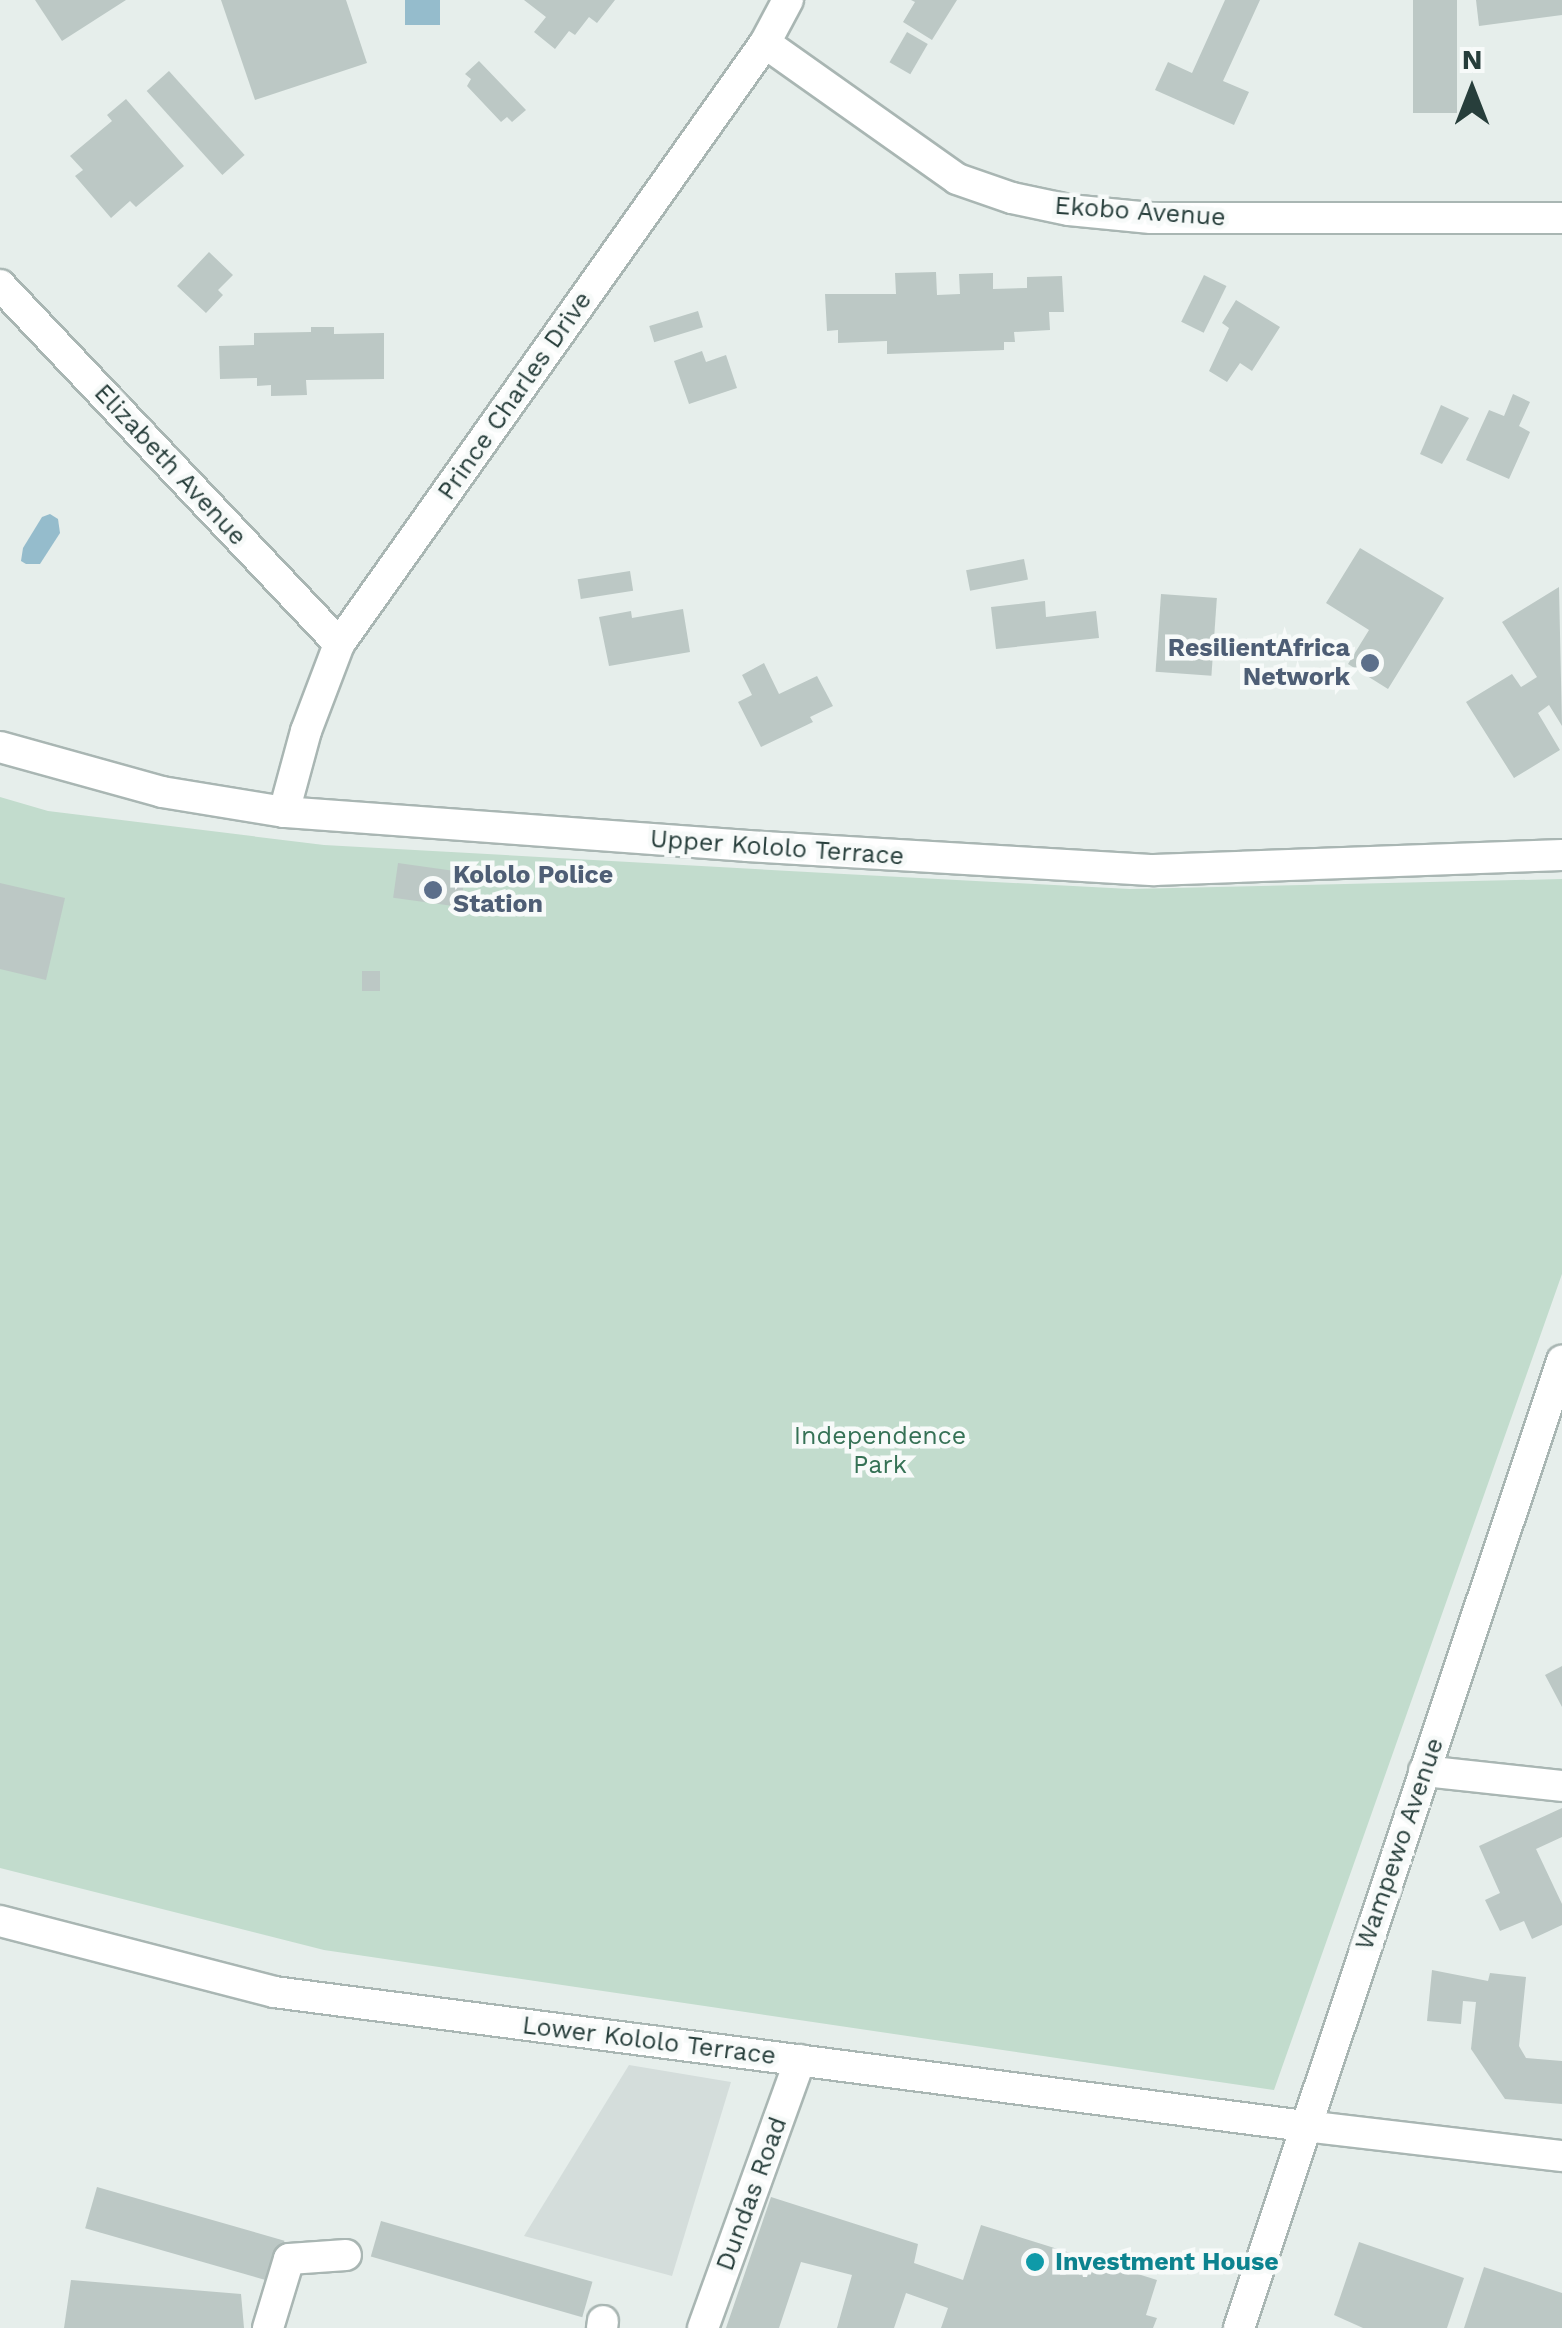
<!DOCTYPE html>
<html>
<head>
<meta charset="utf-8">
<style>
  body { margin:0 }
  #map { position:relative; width:1562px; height:2328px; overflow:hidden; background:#e6eeeb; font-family:"Work Sans",sans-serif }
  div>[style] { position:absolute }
  .built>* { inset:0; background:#d4dddb }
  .green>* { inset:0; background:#c2dccd }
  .water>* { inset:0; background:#95bccc; transform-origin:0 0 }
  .building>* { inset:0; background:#bcc8c5; transform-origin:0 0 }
  .roads { filter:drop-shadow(2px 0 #a9b6b3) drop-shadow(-2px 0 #a9b6b3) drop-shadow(0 2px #a9b6b3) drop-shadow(0 -2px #a9b6b3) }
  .street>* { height:30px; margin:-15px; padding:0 15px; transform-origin:15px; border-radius:15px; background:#fff }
  .secondary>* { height:30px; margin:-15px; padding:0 15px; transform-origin:15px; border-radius:15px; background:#fff }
  .dots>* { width:28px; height:28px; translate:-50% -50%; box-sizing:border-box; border:5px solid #f7faf9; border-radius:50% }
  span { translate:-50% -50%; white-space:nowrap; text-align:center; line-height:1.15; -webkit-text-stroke:9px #f7faf9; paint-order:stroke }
  .street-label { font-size:25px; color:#273e3b }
  .service-label { font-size:25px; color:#4e5e75; font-weight:700 }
  .right { translate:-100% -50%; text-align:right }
  .left { translate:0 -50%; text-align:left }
  .park-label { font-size:25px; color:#357155 }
  .culture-label { font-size:25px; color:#0d838f; font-weight:700 }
  .north { position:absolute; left:1422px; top:40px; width:100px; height:100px; -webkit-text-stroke:8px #f7faf9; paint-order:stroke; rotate:0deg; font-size:28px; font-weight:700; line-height:40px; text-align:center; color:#273e3b }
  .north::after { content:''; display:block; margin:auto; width:35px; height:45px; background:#273e3b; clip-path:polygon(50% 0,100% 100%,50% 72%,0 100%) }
</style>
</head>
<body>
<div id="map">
  <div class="built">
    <i style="clip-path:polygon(629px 2065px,731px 2082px,672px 2276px,524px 2236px)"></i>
  </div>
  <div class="green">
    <i style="clip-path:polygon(0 797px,48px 811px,324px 845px,844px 874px,1130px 889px,1562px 879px,1562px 1274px,1274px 2090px,324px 1950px,0 1868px)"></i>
  </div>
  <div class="water">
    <i style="left:405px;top:0;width:35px;height:25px"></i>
    <i style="clip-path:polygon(50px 514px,58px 519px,60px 533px,40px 564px,26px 564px,21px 561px,23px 548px,42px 517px)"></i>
  </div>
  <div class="building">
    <i style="clip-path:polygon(35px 0,126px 0,62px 41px)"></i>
    <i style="clip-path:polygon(221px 0,346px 0,367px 63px,255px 100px)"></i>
    <i style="clip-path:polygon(524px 0,615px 0,597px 23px,589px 17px,575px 35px,569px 31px,555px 49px,534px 32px,546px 17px)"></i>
    <i style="clip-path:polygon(911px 0,957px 0,932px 40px,903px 22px,915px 2px)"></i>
    <i style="clip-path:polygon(1225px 0,1260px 0,1223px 81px,1249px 92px,1234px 125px,1155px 90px,1168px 62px,1192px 73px)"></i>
    <i style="left:1413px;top:0;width:44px;height:113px"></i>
    <i style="clip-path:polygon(1476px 0,1562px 0,1562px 15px,1479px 26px)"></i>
    <i style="left:907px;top:32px;width:24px;height:35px;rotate:30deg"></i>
    <i style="clip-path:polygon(479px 61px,526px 110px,512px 122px,507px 117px,501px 122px,467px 86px,471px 79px,465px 74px)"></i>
    <i style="left:169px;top:71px;width:113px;height:30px;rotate:48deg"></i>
    <i style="clip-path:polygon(126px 99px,184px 166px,136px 207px,130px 201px,111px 218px,75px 176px,83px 170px,70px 156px,112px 121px,107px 115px)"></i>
    <i style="clip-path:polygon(209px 252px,233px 275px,218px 290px,223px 295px,206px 313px,177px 286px)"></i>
    <i style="clip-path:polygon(936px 272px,937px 295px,960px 294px,959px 274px,993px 273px,993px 289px,1027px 288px,1027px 277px,1062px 276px,1064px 312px,1049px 312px,1050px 330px,1014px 332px,1015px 342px,1004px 342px,1004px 350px,887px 354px,887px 341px,838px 343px,838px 330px,827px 331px,825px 294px,896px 294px,895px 273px)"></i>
    <i style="left:1204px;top:275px;width:25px;height:52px;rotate:26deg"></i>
    <i style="clip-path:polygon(1236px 300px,1280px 327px,1252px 371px,1240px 363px,1227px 382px,1209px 371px,1229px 328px,1222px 323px)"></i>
    <i style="left:698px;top:311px;width:17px;height:51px;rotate:73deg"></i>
    <i style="clip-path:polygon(311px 327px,334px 327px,334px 334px,384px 333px,384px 379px,306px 380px,307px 395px,271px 396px,271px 385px,257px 386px,257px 378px,220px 379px,219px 346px,254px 345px,254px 333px,311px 332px)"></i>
    <i style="clip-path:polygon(702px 351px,706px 362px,726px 355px,737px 388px,689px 404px,674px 361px)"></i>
    <i style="clip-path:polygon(1513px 394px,1530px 402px,1519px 426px,1530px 432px,1509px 479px,1466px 460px,1489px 410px,1504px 416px)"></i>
    <i style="clip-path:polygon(1441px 405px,1469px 418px,1442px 464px,1420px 454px)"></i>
    <i style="clip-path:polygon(1360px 548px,1444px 598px,1388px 689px,1348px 664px,1369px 630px,1326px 603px)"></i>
    <i style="left:1024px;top:559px;width:21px;height:59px;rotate:79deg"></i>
    <i style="left:630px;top:571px;width:20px;height:53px;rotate:81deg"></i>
    <i style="clip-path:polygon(1559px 587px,1562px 726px,1549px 705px,1538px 713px,1560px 750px,1514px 778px,1466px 702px,1512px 674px,1521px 687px,1537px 677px,1502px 622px)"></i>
    <i style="left:1161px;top:594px;width:56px;height:78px;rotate:4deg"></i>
    <i style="clip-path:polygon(1045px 601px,1046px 617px,1096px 611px,1099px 638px,996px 649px,991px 607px)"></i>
    <i style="clip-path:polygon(683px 609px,690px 652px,609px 666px,599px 617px,631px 611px,632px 618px)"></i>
    <i style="clip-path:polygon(764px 663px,779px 694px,817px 676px,833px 706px,810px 717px,813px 722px,761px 747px,738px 702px,752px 695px,742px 675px)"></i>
    <i style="left:398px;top:863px;width:68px;height:35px;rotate:8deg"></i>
    <i style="clip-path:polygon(0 883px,65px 898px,46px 980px,0 969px)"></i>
    <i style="left:362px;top:971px;width:18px;height:20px"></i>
    <i style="clip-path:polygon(1562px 1666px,1562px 1707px,1545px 1675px)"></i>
    <i style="clip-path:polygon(1562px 1808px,1562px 1837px,1536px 1849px,1562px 1904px,1562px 1925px,1532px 1939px,1524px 1921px,1500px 1931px,1485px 1900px,1500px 1893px,1479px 1846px)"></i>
    <i style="clip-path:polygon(1432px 1970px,1488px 1981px,1490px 1973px,1526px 1977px,1519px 2046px,1526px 2058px,1562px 2061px,1562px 2104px,1505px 2099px,1471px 2049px,1476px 2002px,1463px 2001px,1461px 2024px,1427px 2021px)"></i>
    <i style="left:97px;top:2187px;width:195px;height:43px;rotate:16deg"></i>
    <i style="clip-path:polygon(771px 2197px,918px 2244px,914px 2263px,963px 2280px,981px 2225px,1157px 2280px,1146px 2315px,1157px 2318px,1153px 2328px,941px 2328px,948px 2308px,906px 2293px,894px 2328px,837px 2328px,852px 2275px,801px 2262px,779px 2328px,726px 2328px)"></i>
    <i style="left:381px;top:2221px;width:220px;height:37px;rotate:16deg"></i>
    <i style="clip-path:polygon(1359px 2242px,1464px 2278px,1447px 2328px,1363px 2328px,1334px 2315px)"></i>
    <i style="clip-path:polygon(1484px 2267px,1562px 2293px,1562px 2328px,1464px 2328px)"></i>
    <i style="clip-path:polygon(71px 2280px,241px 2294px,244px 2328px,64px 2328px)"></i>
  </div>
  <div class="roads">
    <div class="street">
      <i style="left:765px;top:43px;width:235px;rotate:35.3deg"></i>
      <i style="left:957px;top:179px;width:58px;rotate:19.1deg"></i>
      <i style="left:1012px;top:198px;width:58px;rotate:11.9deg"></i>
      <i style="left:1069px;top:210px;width:82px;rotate:5.6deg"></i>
      <i style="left:1151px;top:218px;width:411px"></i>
      <i style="left:0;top:285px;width:494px;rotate:46.6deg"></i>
      <i style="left:1424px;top:1771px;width:139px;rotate:6.2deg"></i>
      <i style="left:1305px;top:2126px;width:259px;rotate:6.7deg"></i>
      <i style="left:268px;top:2328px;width:72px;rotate:-73.1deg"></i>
      <i style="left:289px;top:2259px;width:57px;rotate:-4deg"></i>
      <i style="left:602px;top:2328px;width:7px;rotate:-82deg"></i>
      <i style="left:703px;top:2328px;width:285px;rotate:-70.1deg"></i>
    </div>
    <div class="secondary">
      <i style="left:0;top:747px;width:168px;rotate:15.5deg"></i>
      <i style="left:162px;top:792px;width:124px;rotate:9.3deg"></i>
      <i style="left:284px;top:812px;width:464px;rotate:4.2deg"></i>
      <i style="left:747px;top:846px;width:408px;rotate:3.4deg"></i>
      <i style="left:1154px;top:870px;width:408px;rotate:-2.1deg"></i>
      <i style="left:284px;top:812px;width:84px;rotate:-74.8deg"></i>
      <i style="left:306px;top:731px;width:93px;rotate:-69.2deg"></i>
      <i style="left:339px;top:644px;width:737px;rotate:-54.67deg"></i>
      <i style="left:765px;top:43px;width:49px;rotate:-61.9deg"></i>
      <i style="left:0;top:1921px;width:283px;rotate:14.5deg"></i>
      <i style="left:274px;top:1992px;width:1040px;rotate:7.41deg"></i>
      <i style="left:1239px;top:2328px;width:1020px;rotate:-71.53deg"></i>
    </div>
  </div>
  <div class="dots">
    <i style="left:1370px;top:663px;background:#5c6f8a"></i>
    <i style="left:433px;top:890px;background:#5c6f8a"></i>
    <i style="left:1035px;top:2262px;background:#0f9aa8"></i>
  </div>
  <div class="street-label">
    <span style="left:1140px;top:212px;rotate:4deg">Ekobo Avenue</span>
    <span style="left:515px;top:396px;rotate:-55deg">Prince Charles Drive</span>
    <span style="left:170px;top:465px;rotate:47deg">Elizabeth Avenue</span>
    <span style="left:777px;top:848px;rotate:4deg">Upper Kololo Terrace</span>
    <span style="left:1400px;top:1844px;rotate:-71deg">Wampewo Avenue</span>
    <span style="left:649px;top:2041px;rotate:7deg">Lower Kololo Terrace</span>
    <span style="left:752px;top:2194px;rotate:-70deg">Dundas Road</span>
  </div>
  <div class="service-label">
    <span class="right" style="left:1350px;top:663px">ResilientAfrica<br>Network</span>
    <span class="left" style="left:453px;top:890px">Kololo Police<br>Station</span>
  </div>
  <div class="park-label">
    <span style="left:880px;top:1451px">Independence<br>Park</span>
  </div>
  <div class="culture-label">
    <span class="left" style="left:1055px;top:2262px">Investment House</span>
  </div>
  <div class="north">N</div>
</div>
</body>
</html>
